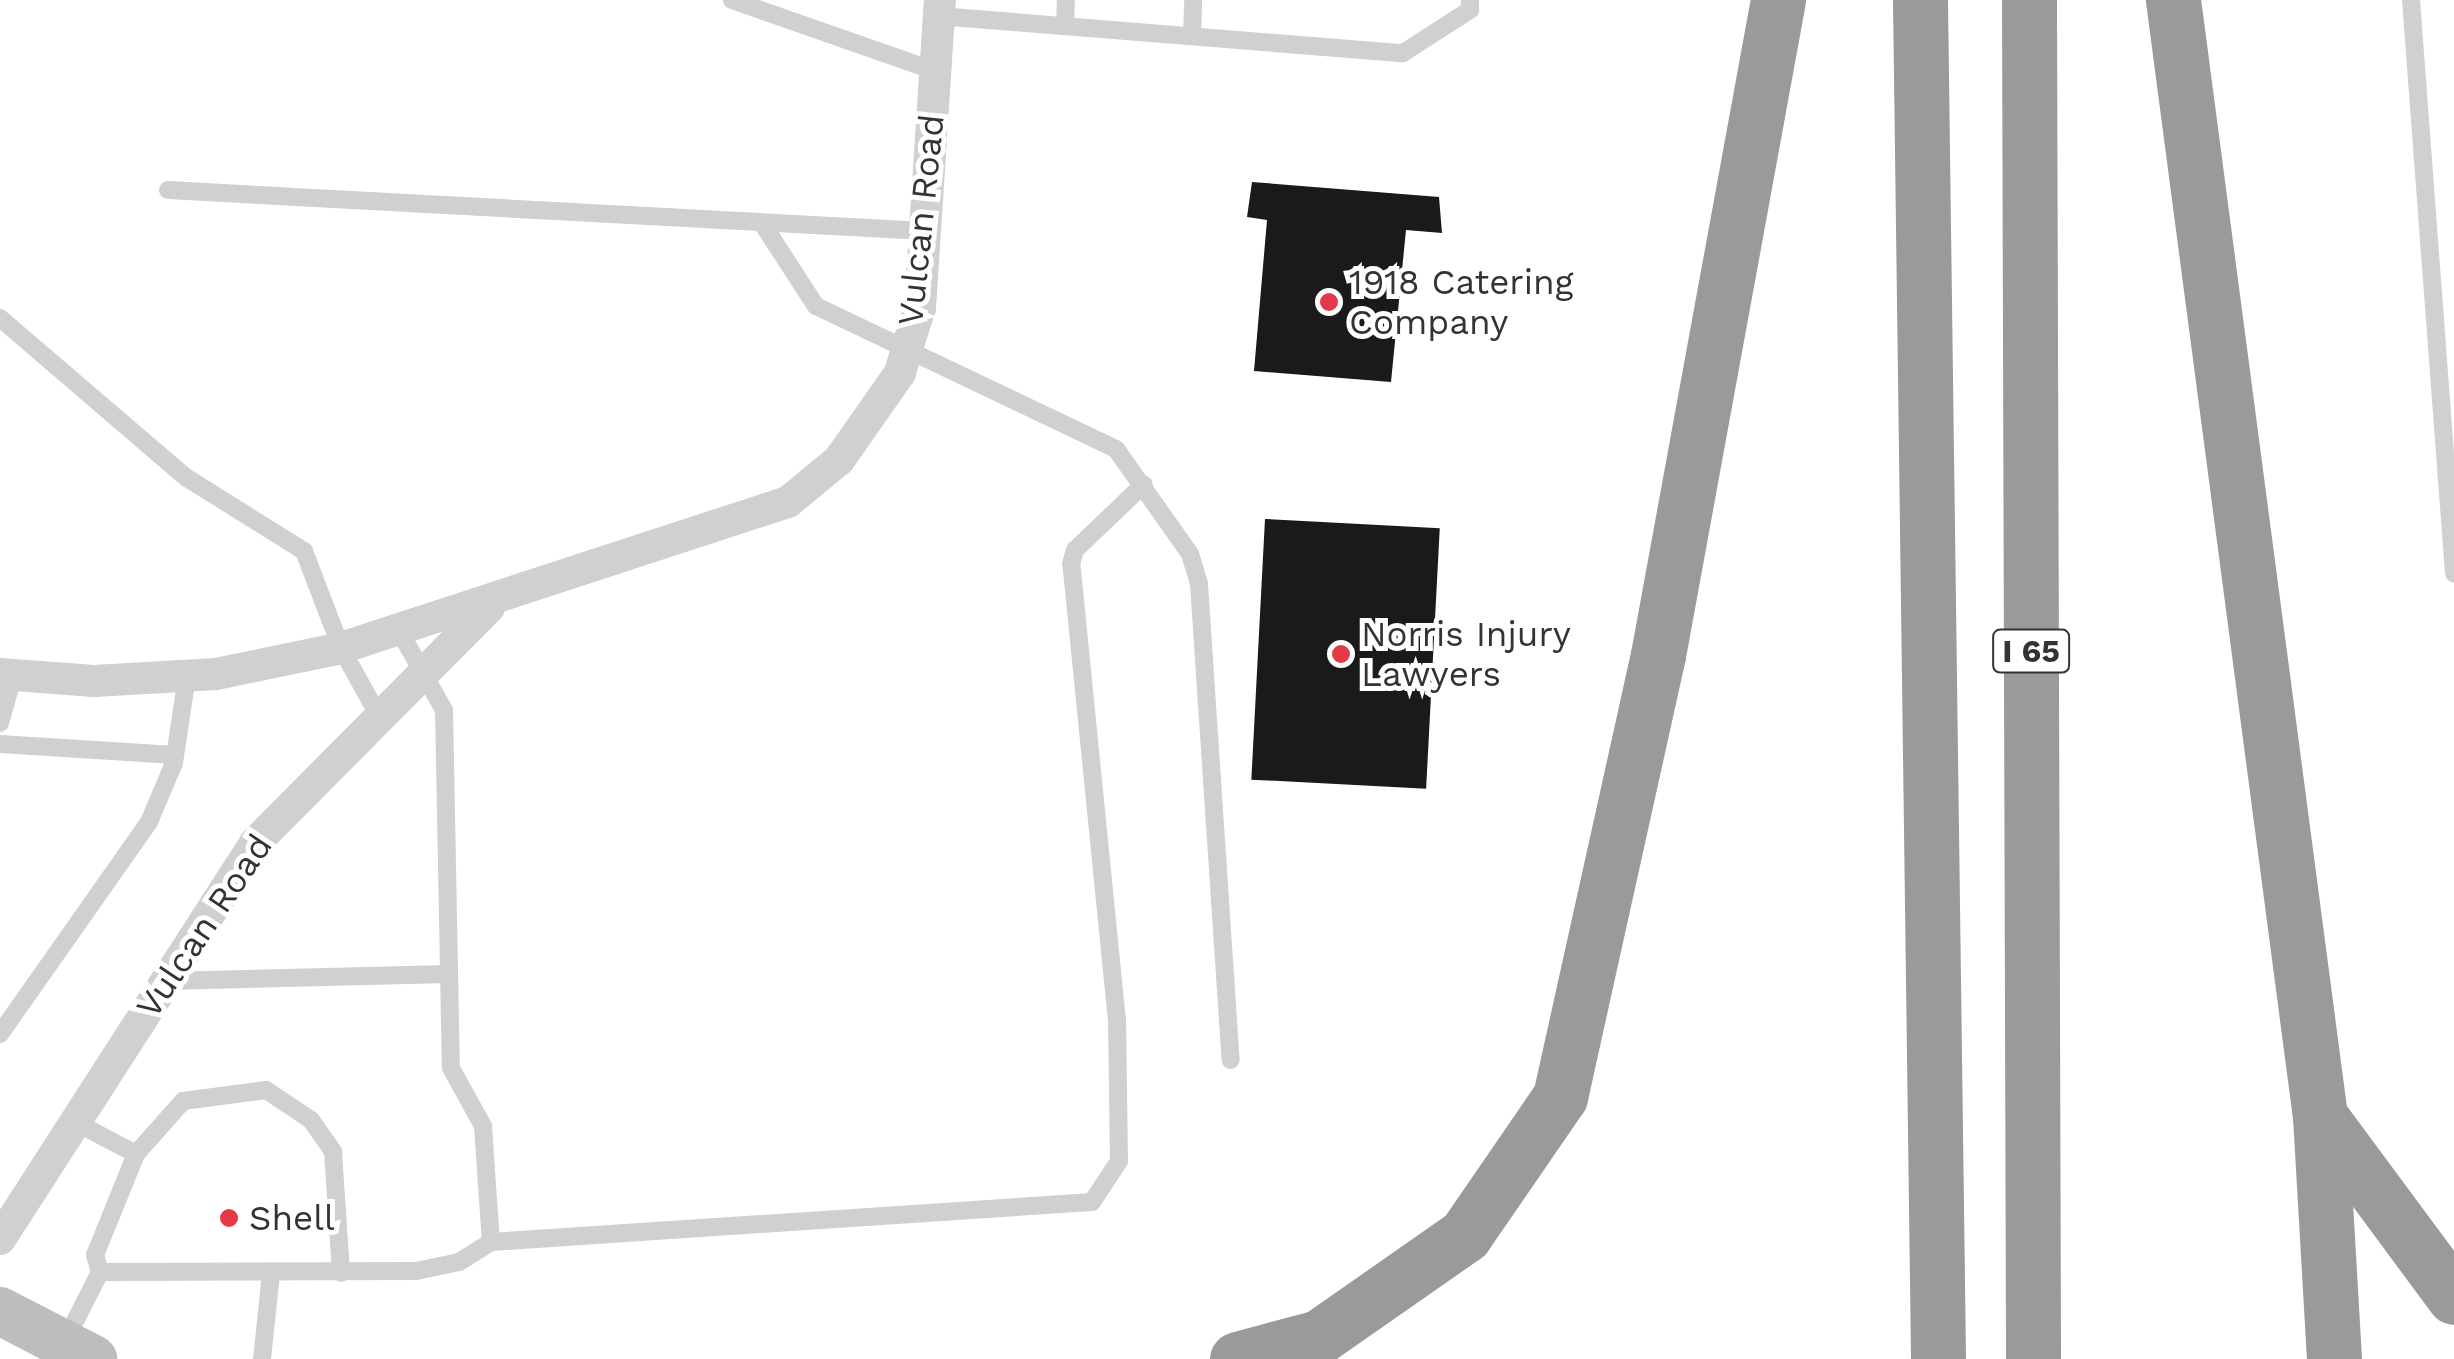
<!DOCTYPE html>
<html>
<head>
<meta charset="utf-8">
<style>
  body { margin:0 }
  #map { position:relative; width:2454px; height:1359px; overflow:hidden; background:#fff; font-family:"Work Sans",sans-serif }
  div>[style] { position:absolute }
  .building>* { inset:0; background:#1a1a1a; transform-origin:0 0 }
  .service>* { height:18px; margin:-9px; padding:0 9px; transform-origin:9px; border-radius:9px; background:#d0d0d0 }
  .minor>* { height:32px; margin:-16px; padding:0 16px; transform-origin:16px; border-radius:16px; background:#d0d0d0 }
  .secondary>* { height:48px; margin:-24px; padding:0 24px; transform-origin:24px; border-radius:24px; background:#bdbdbd }
  .motorway>* { height:55px; margin:-27.5px; padding:0 27.5px; transform-origin:27.5px; border-radius:27.5px; background:#9a9a9a }
  .dots>* { width:28px; height:28px; translate:-50% -50%; box-sizing:border-box; border:5px solid #fff; border-radius:50% }
  span { translate:-50% -50%; white-space:nowrap; text-align:center; line-height:1.15; -webkit-text-stroke:10px #fff; paint-order:stroke }
  .shield-label span { padding:2px 8px; background:#fff; border:2px solid; border-radius:8px; -webkit-text-stroke-width:0 }
  .shield-label { font-size:32px; color:#333; font-weight:700 }
  .street-label { font-size:35px; color:#333 }
  .poi-label { font-size:35px; color:#333 }
  .left { translate:0 -50%; text-align:left }
</style>
</head>
<body>
<div id="map">
  <div class="building">
    <i style="clip-path:polygon(1252px 182px,1439px 197px,1442px 233px,1406px 230px,1391px 382px,1254px 371px,1267px 220px,1247px 217px)"></i>
    <i style="left:1265px;top:519px;width:175px;height:261px;rotate:3deg"></i>
  </div>
  <div class="service">
    <i style="left:732px;top:0;width:215px;rotate:19.3deg"></i>
    <i style="left:2411px;top:0;width:575px;rotate:85.71deg"></i>
    <i style="left:939px;top:16px;width:465px;rotate:4.6deg"></i>
    <i style="left:1403px;top:53px;width:80px;rotate:-32.7deg"></i>
    <i style="left:1470px;top:10px;width:10px;rotate:-90deg"></i>
    <i style="left:1065px;top:26px;width:26px;rotate:-88deg"></i>
    <i style="left:1192px;top:36px;width:36px;rotate:-88deg"></i>
    <i style="left:168px;top:190px;width:758px;rotate:3.1deg"></i>
    <i style="left:762px;top:223px;width:99px;rotate:57deg"></i>
    <i style="left:816px;top:306px;width:332px;rotate:25.5deg"></i>
    <i style="left:1116px;top:449px;width:128px;rotate:54.8deg"></i>
    <i style="left:1190px;top:554px;width:31px;rotate:73deg"></i>
    <i style="left:1199px;top:584px;width:477px;rotate:86.2deg"></i>
    <i style="left:0;top:318px;width:246px;rotate:40.6deg"></i>
    <i style="left:187px;top:478px;width:138px;rotate:32deg"></i>
    <i style="left:304px;top:551px;width:104px;rotate:69.1deg"></i>
    <i style="left:341px;top:648px;width:74px;rotate:61deg"></i>
    <i style="left:400px;top:632px;width:90px;rotate:60.6deg"></i>
    <i style="left:444px;top:710px;width:358px;rotate:88.9deg"></i>
    <i style="left:451px;top:1068px;width:66px;rotate:61.1deg"></i>
    <i style="left:483px;top:1126px;width:116px;rotate:86.1deg"></i>
    <i style="left:491px;top:1242px;width:602px;rotate:-3.81deg"></i>
    <i style="left:1092px;top:1202px;width:49px;rotate:-56.6deg"></i>
    <i style="left:1119px;top:1161px;width:140px;rotate:-90.8deg"></i>
    <i style="left:1117px;top:1021px;width:459px;rotate:-95.7deg"></i>
    <i style="left:1071px;top:564px;width:15px;rotate:-74deg"></i>
    <i style="left:1075px;top:550px;width:95px;rotate:-43.7deg"></i>
    <i style="left:0;top:723px;width:48px;rotate:-74.2deg"></i>
    <i style="left:0;top:744px;width:175px;rotate:3.6deg"></i>
    <i style="left:166px;top:981px;width:282px;rotate:-1.4deg"></i>
    <i style="left:0;top:1034px;width:259px;rotate:-54.9deg"></i>
    <i style="left:149px;top:822px;width:64px;rotate:-67deg"></i>
    <i style="left:174px;top:763px;width:88px;rotate:-81.5deg"></i>
    <i style="left:75px;top:1122px;width:69px;rotate:27.7deg"></i>
    <i style="left:136px;top:1154px;width:109px;rotate:112.1deg"></i>
    <i style="left:95px;top:1255px;width:18px;rotate:74deg"></i>
    <i style="left:100px;top:1272px;width:316px;rotate:-0.2deg"></i>
    <i style="left:416px;top:1271px;width:44px;rotate:-11.8deg"></i>
    <i style="left:459px;top:1262px;width:38px;rotate:-32deg"></i>
    <i style="left:136px;top:1154px;width:71px;rotate:-48.4deg"></i>
    <i style="left:183px;top:1101px;width:84px;rotate:-7.5deg"></i>
    <i style="left:266px;top:1090px;width:54px;rotate:33.7deg"></i>
    <i style="left:311px;top:1120px;width:39px;rotate:55deg"></i>
    <i style="left:333px;top:1152px;width:121px;rotate:86.2deg"></i>
    <i style="left:64px;top:1343px;width:80px;rotate:-63.1deg"></i>
    <i style="left:262px;top:1359px;width:85px;rotate:-84deg"></i>
  </div>
  <div class="minor">
    <i style="left:0;top:674px;width:94px;rotate:4.3deg"></i>
    <i style="left:94px;top:681px;width:122px;rotate:-3.3deg"></i>
    <i style="left:216px;top:674px;width:128px;rotate:-11.7deg"></i>
    <i style="left:341px;top:648px;width:470px;rotate:-18.1deg"></i>
    <i style="left:788px;top:502px;width:66px;rotate:-39.5deg"></i>
    <i style="left:839px;top:460px;width:106px;rotate:-55deg"></i>
    <i style="left:900px;top:373px;width:29px;rotate:-74deg"></i>
    <i style="left:908px;top:345px;width:39px;rotate:-72deg"></i>
    <i style="left:920px;top:308px;width:309px;rotate:-86.3deg"></i>
    <i style="left:0;top:1239px;width:471px;rotate:-57.2deg"></i>
    <i style="left:255px;top:843px;width:332px;rotate:-45.2deg"></i>
  </div>
  <div class="secondary">
    <i style="left:0;top:1311px;width:105px;rotate:27.3deg"></i>
  </div>
  <div class="motorway">
    <i style="left:1920px;top:0;width:1359px;rotate:89.24deg"></i>
    <i style="left:2029px;top:0;width:1359px;rotate:89.83deg"></i>
    <i style="left:2173px;top:0;width:1126px;rotate:82.5deg"></i>
    <i style="left:2320px;top:1116px;width:225px;rotate:53.5deg"></i>
    <i style="left:2320px;top:1116px;width:243px;rotate:86.7deg"></i>
    <i style="left:1237px;top:1359px;width:85px;rotate:-15deg"></i>
    <i style="left:1319px;top:1337px;width:178px;rotate:-34.9deg"></i>
    <i style="left:1465px;top:1235px;width:168px;rotate:-55.5deg"></i>
    <i style="left:1560px;top:1097px;width:453px;rotate:-77.5deg"></i>
    <i style="left:1658px;top:655px;width:666px;rotate:-79.62deg"></i>
  </div>
  <div class="dots">
    <i style="left:1329px;top:302px;background:#e63946"></i>
    <i style="left:1341px;top:654px;background:#e63946"></i>
    <i style="left:229px;top:1218px;background:#e63946"></i>
  </div>
  <div class="shield-label">
    <span style="left:2031px;top:651px">I 65</span>
  </div>
  <div class="street-label">
    <span style="left:921px;top:220px;rotate:-84deg">Vulcan Road</span>
    <span style="left:204px;top:926px;rotate:-56deg">Vulcan Road</span>
  </div>
  <div class="poi-label">
    <span class="left" style="left:1349px;top:302px">1918 Catering<br>Company</span>
    <span class="left" style="left:1361px;top:654px">Norris Injury<br>Lawyers</span>
    <span class="left" style="left:249px;top:1218px">Shell</span>
  </div>
</div>
</body>
</html>
